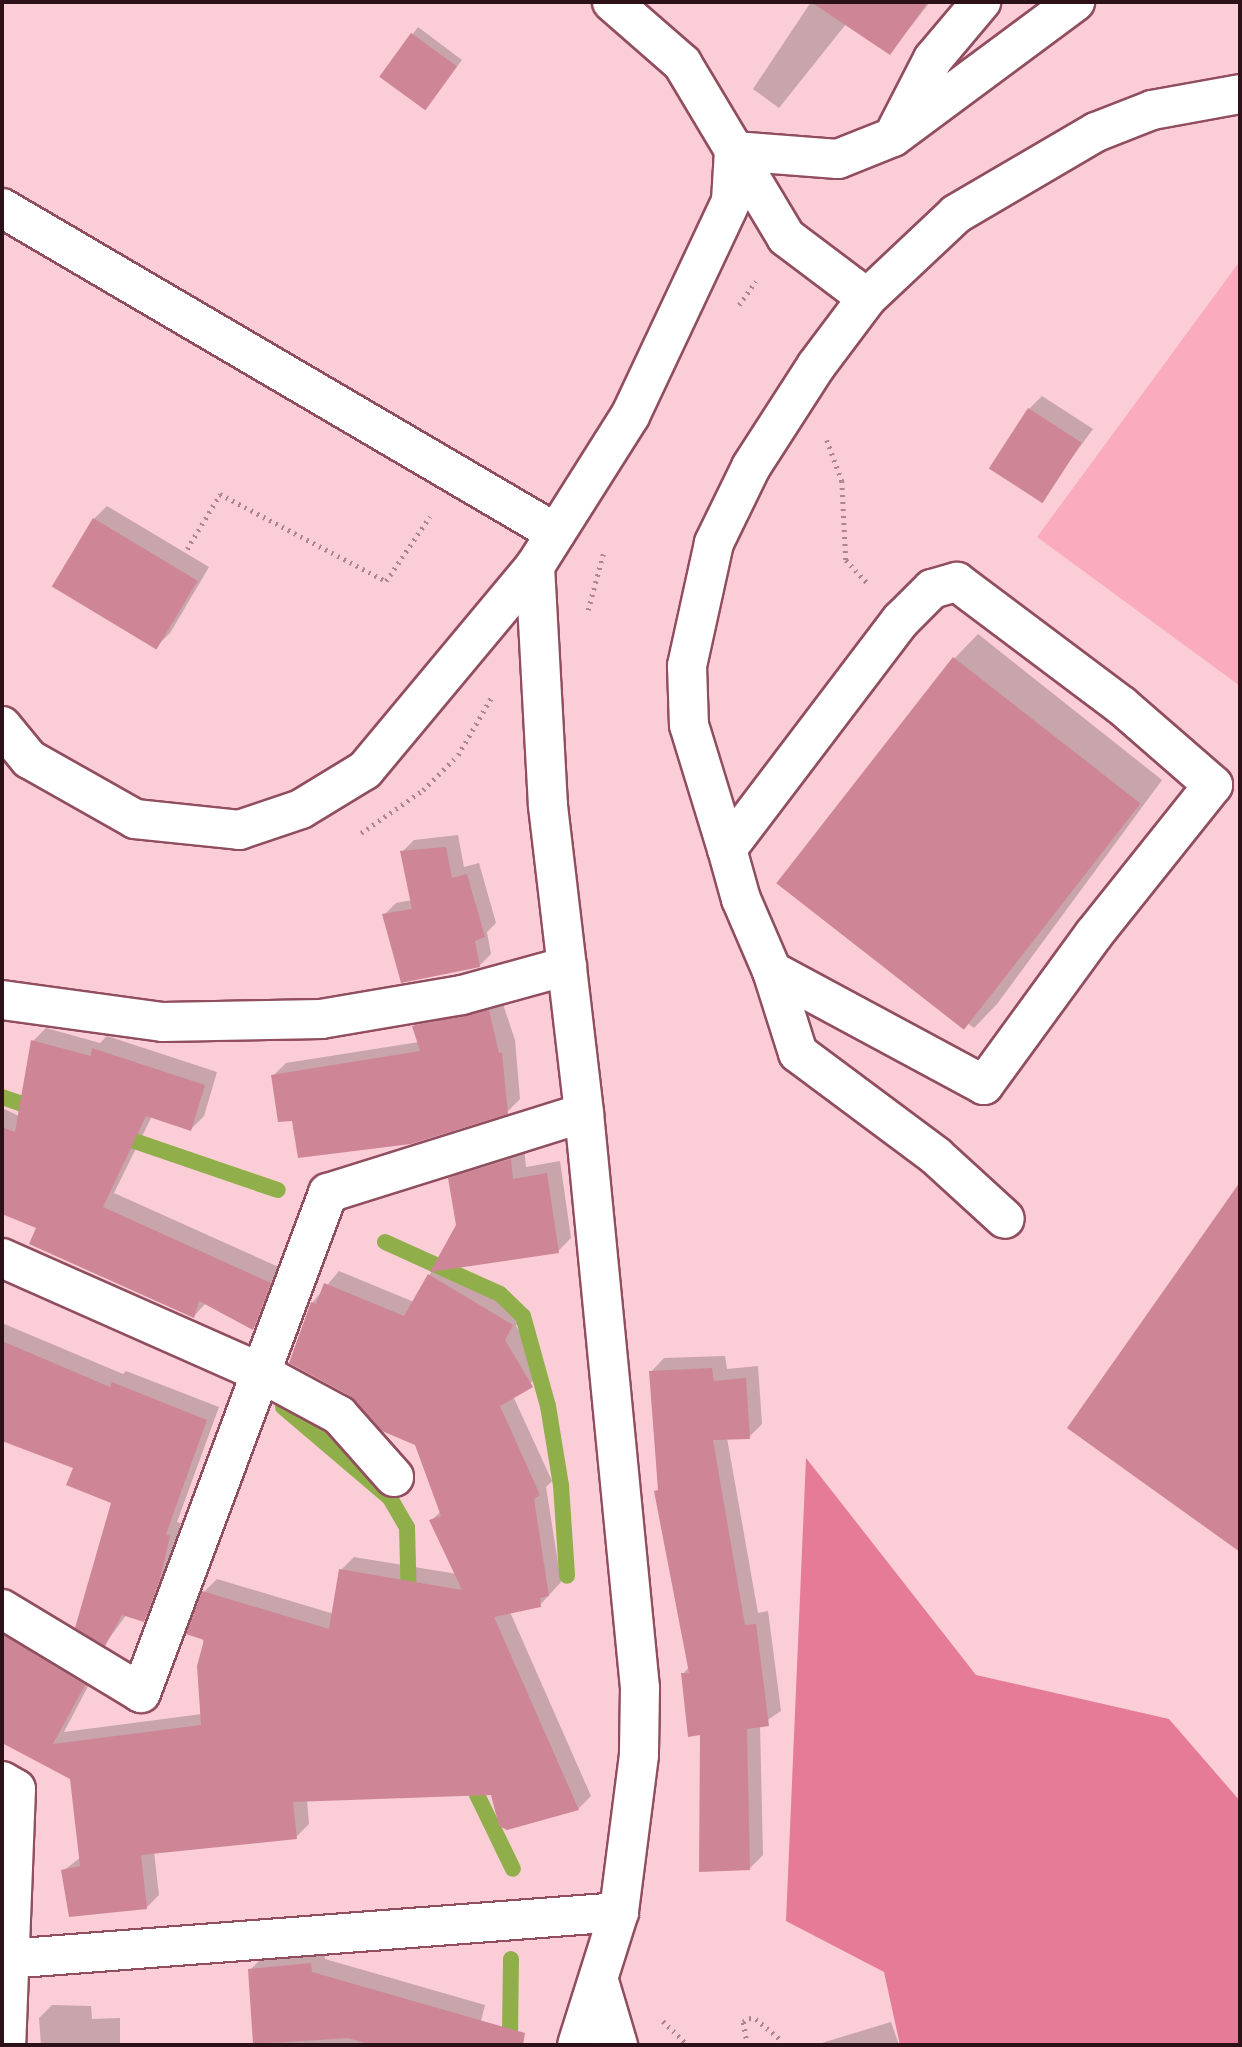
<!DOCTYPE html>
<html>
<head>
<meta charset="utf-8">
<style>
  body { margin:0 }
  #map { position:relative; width:1242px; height:2047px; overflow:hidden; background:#fbcdd6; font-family:"Nunito Sans",sans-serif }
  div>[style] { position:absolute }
  .green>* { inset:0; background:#faacbe }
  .forest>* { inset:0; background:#e57b97 }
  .shadow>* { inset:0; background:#0003; transform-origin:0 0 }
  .stream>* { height:16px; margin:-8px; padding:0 8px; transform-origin:8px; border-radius:8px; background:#90af4b }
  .building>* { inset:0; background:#ce8697; transform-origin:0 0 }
  .path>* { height:4.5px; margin-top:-2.25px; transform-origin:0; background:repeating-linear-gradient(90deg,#ac858d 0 2px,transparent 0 7px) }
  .roads { filter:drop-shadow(2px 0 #904e5f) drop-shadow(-2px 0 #904e5f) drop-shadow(0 2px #904e5f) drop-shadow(0 -2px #904e5f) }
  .minor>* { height:38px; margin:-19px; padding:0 19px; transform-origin:19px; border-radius:19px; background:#fff }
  span { translate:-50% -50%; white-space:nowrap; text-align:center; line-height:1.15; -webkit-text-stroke:7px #fedfe5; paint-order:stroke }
  .frame { position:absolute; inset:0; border:4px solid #2c1118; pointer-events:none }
</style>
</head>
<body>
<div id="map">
  <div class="green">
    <i style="clip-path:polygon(1240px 261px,1240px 686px,1037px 537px)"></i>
  </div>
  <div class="forest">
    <i style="clip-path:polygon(806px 1458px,976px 1675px,1169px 1719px,1240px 1801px,1240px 2045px,900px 2045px,884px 1972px,786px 1921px)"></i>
  </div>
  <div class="shadow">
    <i style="clip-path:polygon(811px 2px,930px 2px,890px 53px,846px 24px,779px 108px,753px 89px)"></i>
    <i style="left:418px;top:27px;width:55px;height:62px;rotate:37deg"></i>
    <i style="clip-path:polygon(1042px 396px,1093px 429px,1041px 500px,1029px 409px)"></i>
    <i style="clip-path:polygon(107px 506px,209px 567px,170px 633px,157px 646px,94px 519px)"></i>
    <i style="clip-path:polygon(978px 634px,1162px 780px,997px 1004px,974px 1028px,781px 885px,955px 658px)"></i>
    <i style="clip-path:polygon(458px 835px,464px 867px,479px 863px,496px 923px,487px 932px,491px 954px,479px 966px,384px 915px,396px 903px,412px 900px,402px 852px,414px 840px)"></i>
    <i style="clip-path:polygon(501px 998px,515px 1040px,520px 1099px,507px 1112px,294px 1119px,273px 1076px,286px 1063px,419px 1042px,414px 1026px,427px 1013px)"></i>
    <i style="clip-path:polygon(46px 1028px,100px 1043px,107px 1036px,217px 1072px,204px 1116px,191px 1129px,152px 1116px,114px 1193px,283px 1269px,266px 1315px,253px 1328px,206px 1303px,194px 1316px,38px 1227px,2px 1211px,2px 1108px,19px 1116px,33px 1041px)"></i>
    <i style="clip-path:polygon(524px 1147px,526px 1167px,560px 1161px,571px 1238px,558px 1251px,451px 1267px,525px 1311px,516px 1326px,544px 1373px,513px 1396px,552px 1481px,546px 1487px,561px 1582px,540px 1605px,510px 1612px,591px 1796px,578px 1809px,493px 1793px,307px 1800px,309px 1824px,296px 1837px,154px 1852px,159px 1895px,146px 1908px,63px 1871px,81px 1857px,72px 1778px,2px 1742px,14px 1719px,2px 1713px,2px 1611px,96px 1671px,64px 1732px,202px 1714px,204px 1592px,217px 1579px,334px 1614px,341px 1570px,354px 1557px,457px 1574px,431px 1521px,441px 1511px,416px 1444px,312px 1303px,339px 1271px,414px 1302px,458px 1226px,450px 1179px,463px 1166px)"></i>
    <i style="clip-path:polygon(1240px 1185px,1240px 1550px,1069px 1428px)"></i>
    <i style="clip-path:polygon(2px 1323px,123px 1374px,126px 1371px,219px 1407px,177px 1522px,181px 1523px,156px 1607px,144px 1620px,127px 1614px,105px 1644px,113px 1502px,76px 1467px,2px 1439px)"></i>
    <i style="clip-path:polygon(725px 1356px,727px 1369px,758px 1366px,762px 1424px,749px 1437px,727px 1438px,758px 1613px,768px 1611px,781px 1711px,760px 1725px,763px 1855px,750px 1868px,683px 1674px,689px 1667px,656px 1492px,660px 1488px,651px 1372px,664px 1358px)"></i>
    <i style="clip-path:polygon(324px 1950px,325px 1959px,485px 2005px,475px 2045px,255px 2045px,250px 1970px,263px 1957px)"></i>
    <i style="clip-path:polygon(52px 2005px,91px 2006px,92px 2019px,120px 2018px,120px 2045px,41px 2045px,39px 2018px)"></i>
    <i style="clip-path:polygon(891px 2022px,899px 2045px,815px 2045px)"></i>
  </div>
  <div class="stream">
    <i style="left:2px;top:1097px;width:39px;rotate:19deg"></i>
    <i style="left:114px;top:1134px;width:173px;rotate:18.9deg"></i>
    <i style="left:385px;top:1242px;width:126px;rotate:24.3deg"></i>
    <i style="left:500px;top:1294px;width:32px;rotate:44deg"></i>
    <i style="left:523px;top:1316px;width:93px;rotate:74.5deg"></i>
    <i style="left:548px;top:1406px;width:80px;rotate:80.7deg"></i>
    <i style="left:561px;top:1485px;width:91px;rotate:86.2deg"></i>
    <i style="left:283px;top:1407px;width:140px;rotate:40.4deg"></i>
    <i style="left:390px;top:1498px;width:34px;rotate:60deg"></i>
    <i style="left:407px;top:1527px;width:76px;rotate:88.5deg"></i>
    <i style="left:468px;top:1776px;width:103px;rotate:64.2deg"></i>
    <i style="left:511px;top:1959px;width:75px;rotate:90.8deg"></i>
    <i style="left:510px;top:2034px;width:12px;rotate:70deg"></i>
  </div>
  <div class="building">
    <i style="clip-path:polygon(811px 2px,928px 2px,890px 55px)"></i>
    <i style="left:411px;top:33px;width:57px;height:54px;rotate:36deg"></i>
    <i style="left:1028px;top:408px;width:64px;height:72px;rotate:33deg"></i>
    <i style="left:93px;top:518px;width:122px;height:80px;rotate:31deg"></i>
    <i style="left:953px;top:657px;width:238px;height:287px;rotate:38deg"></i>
    <i style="clip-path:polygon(446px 847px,452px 878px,467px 874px,485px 937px,475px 941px,480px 967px,401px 983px,382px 914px,412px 909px,400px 851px)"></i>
    <i style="clip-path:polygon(489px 1010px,499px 1053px,502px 1052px,508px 1114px,411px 1144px,298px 1158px,292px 1121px,278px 1122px,271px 1075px,420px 1051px,412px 1026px)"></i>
    <i style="clip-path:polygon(31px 1040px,91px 1056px,92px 1048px,205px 1085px,191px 1131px,146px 1116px,103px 1207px,271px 1283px,253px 1330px,199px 1301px,194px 1318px,29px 1244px,36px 1228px,2px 1214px,2px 1127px,15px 1132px)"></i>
    <i style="clip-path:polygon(511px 1159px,513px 1179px,547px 1173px,559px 1253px,430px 1272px,456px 1225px,448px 1178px)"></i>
    <i style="clip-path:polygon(1240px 1182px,1240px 1552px,1067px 1428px)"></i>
    <i style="clip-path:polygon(428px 1274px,513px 1325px,505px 1340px,533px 1387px,500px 1406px,540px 1495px,534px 1499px,549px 1596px,540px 1598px,541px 1607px,494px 1617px,579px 1810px,507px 1830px,499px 1826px,491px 1795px,293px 1802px,297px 1839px,141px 1855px,147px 1909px,69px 1917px,61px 1870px,80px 1866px,70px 1779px,2px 1743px,2px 1634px,85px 1685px,53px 1744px,201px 1725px,197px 1666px,204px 1640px,186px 1634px,202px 1591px,329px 1629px,339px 1569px,462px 1590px,429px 1520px,441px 1516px,415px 1445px,382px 1431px,350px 1396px,289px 1363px,311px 1302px,316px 1304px,324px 1283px,404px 1316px)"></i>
    <i style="clip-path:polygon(2px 1341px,110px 1387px,112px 1382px,207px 1420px,166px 1534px,170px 1536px,160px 1579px,144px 1622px,122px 1615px,105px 1646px,75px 1628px,111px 1503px,66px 1485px,73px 1468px,2px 1441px)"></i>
    <i style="clip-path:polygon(712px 1368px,714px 1381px,746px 1378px,750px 1439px,713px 1440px,745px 1625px,756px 1624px,769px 1726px,747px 1729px,750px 1870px,699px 1872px,700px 1735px,688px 1737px,681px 1673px,689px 1673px,654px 1491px,658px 1490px,649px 1371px)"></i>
    <i style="clip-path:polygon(311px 1963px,312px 1972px,525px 2033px,523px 2045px,371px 2045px,348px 2038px,253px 2044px,248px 1969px)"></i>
  </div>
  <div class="path">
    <i style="left:739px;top:305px;width:29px;rotate:-55deg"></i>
    <i style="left:827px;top:440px;width:44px;rotate:69.9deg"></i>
    <i style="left:842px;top:481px;width:79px;rotate:87.1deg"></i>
    <i style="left:846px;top:560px;width:33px;rotate:47deg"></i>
    <i style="left:187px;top:549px;width:64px;rotate:-59deg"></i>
    <i style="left:220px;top:494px;width:187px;rotate:27.7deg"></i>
    <i style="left:386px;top:581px;width:78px;rotate:-55.9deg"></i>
    <i style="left:588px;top:610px;width:58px;rotate:-75deg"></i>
    <i style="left:361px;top:833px;width:75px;rotate:-34.7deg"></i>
    <i style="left:423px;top:790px;width:49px;rotate:-45deg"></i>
    <i style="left:458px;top:755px;width:66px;rotate:-59.9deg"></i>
    <i style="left:663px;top:2021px;width:35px;rotate:44deg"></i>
    <i style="left:747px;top:2045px;width:23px;rotate:-100deg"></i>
    <i style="left:743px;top:2022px;width:7px;rotate:-34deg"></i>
    <i style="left:749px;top:2018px;width:7px;rotate:8deg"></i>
    <i style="left:756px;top:2019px;width:31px;rotate:40deg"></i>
  </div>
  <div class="roads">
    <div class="minor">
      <i style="left:612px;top:2px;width:93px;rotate:41.1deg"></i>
      <i style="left:682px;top:63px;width:203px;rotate:59.1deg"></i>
      <i style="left:786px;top:237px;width:101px;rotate:37deg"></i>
      <i style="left:867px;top:298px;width:122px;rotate:-43.3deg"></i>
      <i style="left:956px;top:214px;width:162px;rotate:-30.4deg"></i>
      <i style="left:1096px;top:132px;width:60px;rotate:-21.4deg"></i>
      <i style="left:1152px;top:110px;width:89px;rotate:-10.3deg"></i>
      <i style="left:897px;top:129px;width:79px;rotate:-62.8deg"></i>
      <i style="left:933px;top:59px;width:75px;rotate:-49.9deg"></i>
      <i style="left:734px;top:151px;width:104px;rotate:4.4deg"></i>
      <i style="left:838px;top:159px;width:59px;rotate:-21.8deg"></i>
      <i style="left:893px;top:137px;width:227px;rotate:-36.6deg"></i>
      <i style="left:2px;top:208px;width:642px;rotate:30.4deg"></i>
      <i style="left:867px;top:298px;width:85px;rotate:126.9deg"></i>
      <i style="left:816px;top:366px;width:120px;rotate:122.8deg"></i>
      <i style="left:751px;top:467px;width:85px;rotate:116deg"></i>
      <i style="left:714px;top:543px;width:126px;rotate:102.4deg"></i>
      <i style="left:687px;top:666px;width:59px;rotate:88.1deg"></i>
      <i style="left:689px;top:725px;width:130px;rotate:73deg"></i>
      <i style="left:727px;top:849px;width:288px;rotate:-52.8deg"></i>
      <i style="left:901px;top:620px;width:44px;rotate:-45deg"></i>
      <i style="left:932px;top:589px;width:26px;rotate:-16deg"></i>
      <i style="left:957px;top:582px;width:205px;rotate:36.9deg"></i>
      <i style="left:1121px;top:705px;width:122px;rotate:41deg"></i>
      <i style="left:1213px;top:785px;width:191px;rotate:128.6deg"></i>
      <i style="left:1094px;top:934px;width:187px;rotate:126.1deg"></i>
      <i style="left:984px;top:1085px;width:241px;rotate:-151.7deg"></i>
      <i style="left:772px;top:971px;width:86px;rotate:72.4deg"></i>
      <i style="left:798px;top:1053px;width:172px;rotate:36.7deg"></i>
      <i style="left:936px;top:1156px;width:93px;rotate:42.4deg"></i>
      <i style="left:535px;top:566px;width:240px;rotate:86.9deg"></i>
      <i style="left:548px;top:806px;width:309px;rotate:83.3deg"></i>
      <i style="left:584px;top:1113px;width:578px;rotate:84.44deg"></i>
      <i style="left:640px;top:1688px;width:67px;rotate:90.9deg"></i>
      <i style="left:639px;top:1755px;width:158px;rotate:97.3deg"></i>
      <i style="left:619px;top:1912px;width:139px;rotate:107.5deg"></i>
      <i style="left:2px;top:726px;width:43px;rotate:50.7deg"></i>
      <i style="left:29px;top:759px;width:122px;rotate:29.5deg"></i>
      <i style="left:135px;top:819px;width:105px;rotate:6deg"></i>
      <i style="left:239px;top:830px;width:65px;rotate:-18.7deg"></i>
      <i style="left:301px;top:809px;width:75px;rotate:-31.4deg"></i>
      <i style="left:365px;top:770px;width:266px;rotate:-50.2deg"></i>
      <i style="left:535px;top:566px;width:178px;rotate:-57.7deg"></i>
      <i style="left:630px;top:416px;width:238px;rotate:-64.8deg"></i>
      <i style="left:731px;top:201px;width:50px;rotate:-86.6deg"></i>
      <i style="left:727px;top:849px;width:52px;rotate:74.4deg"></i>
      <i style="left:741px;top:899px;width:78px;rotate:66.7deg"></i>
      <i style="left:2px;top:1000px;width:162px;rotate:7.8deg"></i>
      <i style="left:163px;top:1022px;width:158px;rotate:-1.1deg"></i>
      <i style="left:321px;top:1019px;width:143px;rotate:-9.7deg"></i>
      <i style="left:462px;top:995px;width:109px;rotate:-15.4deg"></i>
      <i style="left:2px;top:1258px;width:283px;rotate:23.9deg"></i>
      <i style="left:261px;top:1373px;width:89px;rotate:28.3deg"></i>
      <i style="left:339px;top:1415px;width:83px;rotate:48.4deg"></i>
      <i style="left:2px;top:1609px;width:162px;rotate:31.1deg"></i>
      <i style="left:141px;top:1693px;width:534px;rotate:-69.49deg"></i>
      <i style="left:328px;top:1193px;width:268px;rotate:-17.4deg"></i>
      <i style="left:2px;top:1781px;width:16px;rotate:30deg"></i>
      <i style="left:16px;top:1789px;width:256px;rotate:92.2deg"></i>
      <i style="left:7px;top:1959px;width:614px;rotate:-4.39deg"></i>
      <i style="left:599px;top:1981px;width:67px;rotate:73.5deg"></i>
    </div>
  </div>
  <div class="frame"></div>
</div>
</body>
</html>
